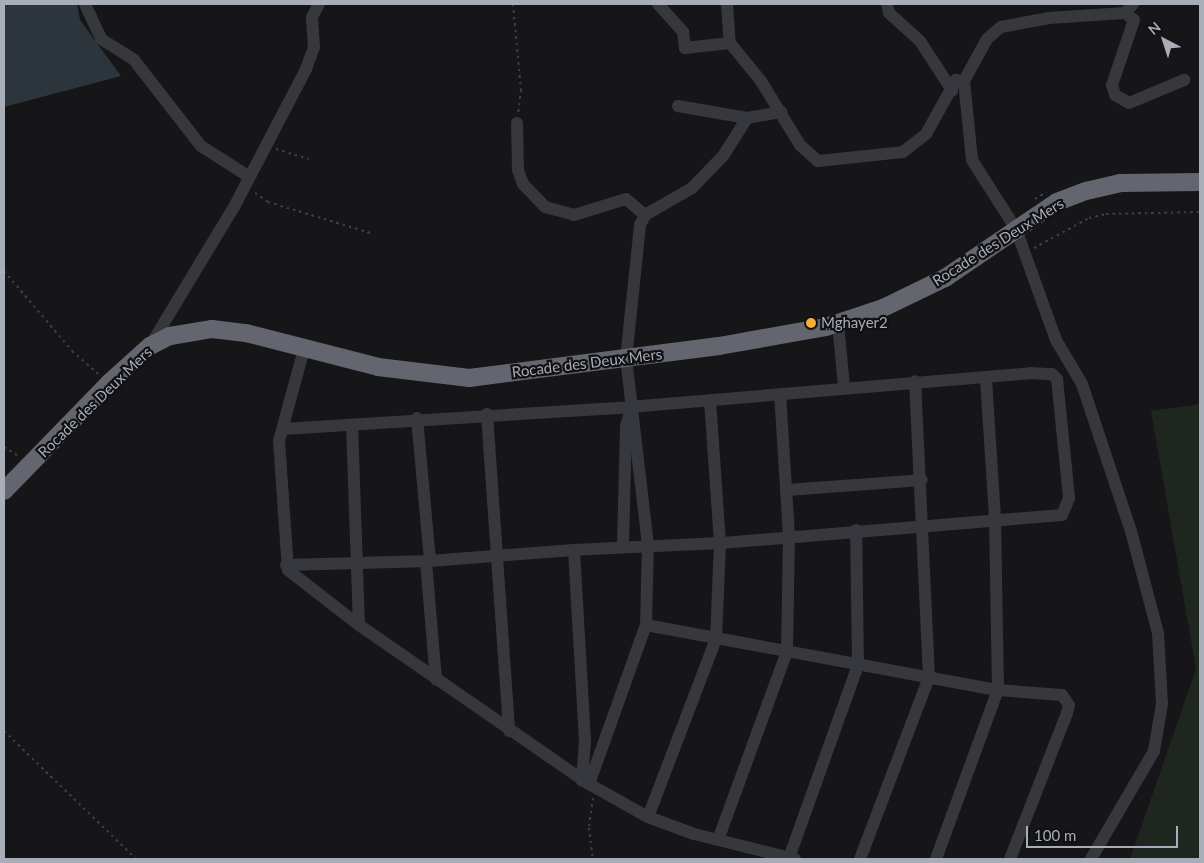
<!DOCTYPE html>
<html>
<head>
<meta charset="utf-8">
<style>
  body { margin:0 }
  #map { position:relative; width:1204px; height:863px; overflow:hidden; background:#161618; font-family:Lato,sans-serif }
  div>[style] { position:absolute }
  .green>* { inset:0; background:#1e261f }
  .water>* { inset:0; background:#2c353c }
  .path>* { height:2px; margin-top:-1px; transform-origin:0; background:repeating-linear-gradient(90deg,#3d3f44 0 2.5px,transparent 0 6.5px) }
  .minor>* { height:12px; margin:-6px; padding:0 6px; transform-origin:6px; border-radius:6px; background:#37383d }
  .highway>* { height:18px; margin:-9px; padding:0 9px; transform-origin:9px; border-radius:9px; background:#63666e }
  .dots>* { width:14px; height:14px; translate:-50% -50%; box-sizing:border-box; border:2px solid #111113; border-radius:50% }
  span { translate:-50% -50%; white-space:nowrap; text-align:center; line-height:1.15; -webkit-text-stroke:4.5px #111113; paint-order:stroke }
  .street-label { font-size:15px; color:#a8adb8 }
  .poi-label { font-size:15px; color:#a8adb8 }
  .left { translate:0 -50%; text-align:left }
  .frame { position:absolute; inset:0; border:5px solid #a8adb8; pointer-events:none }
  .north { position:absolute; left:1139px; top:15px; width:50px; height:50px; -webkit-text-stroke:4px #111113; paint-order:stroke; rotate:320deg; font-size:14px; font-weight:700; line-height:20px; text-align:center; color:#a8adb8 }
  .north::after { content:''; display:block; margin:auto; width:18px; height:22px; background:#a8adb8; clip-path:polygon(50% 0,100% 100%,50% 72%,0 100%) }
  .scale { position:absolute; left:1026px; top:826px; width:152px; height:22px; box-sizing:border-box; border:2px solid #a8adb8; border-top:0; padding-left:6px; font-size:15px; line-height:18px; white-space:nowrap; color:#a8adb8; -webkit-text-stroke:4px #111113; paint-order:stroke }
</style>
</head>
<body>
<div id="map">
  <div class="green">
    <i style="clip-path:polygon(1200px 404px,1200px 859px,1130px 859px,1196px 669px,1151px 411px)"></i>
  </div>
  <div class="water">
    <i style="clip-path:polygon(4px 4px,77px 4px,80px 20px,121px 76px,4px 107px)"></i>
  </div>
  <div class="path">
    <i style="left:513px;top:4px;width:86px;rotate:84.7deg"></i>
    <i style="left:521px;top:90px;width:23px;rotate:97deg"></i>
    <i style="left:276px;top:149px;width:34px;rotate:17deg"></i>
    <i style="left:255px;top:193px;width:16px;rotate:35deg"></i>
    <i style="left:268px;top:202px;width:108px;rotate:16.8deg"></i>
    <i style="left:1035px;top:199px;width:13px;rotate:-32deg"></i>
    <i style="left:1034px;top:248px;width:63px;rotate:-28.6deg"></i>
    <i style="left:1089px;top:218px;width:17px;rotate:-13deg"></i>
    <i style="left:1106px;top:214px;width:94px;rotate:-1.2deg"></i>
    <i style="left:4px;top:271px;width:105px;rotate:49.6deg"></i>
    <i style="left:72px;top:351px;width:35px;rotate:41deg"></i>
    <i style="left:4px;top:447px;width:17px;rotate:33deg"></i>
    <i style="left:4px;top:731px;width:184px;rotate:44.1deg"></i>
    <i style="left:593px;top:798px;width:30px;rotate:98deg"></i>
    <i style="left:589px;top:828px;width:31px;rotate:83deg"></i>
  </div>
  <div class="minor">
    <i style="left:85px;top:4px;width:38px;rotate:65deg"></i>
    <i style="left:101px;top:39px;width:39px;rotate:32deg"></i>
    <i style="left:134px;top:60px;width:109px;rotate:52.1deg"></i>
    <i style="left:201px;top:146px;width:56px;rotate:32.6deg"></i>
    <i style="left:658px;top:4px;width:38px;rotate:48deg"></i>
    <i style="left:683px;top:32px;width:16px;rotate:83deg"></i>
    <i style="left:685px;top:48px;width:45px;rotate:-6.3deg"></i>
    <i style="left:727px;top:4px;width:39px;rotate:86deg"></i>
    <i style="left:730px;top:43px;width:49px;rotate:50.8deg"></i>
    <i style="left:761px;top:81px;width:75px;rotate:58.6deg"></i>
    <i style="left:800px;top:145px;width:24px;rotate:42deg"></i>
    <i style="left:818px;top:161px;width:85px;rotate:-6deg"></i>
    <i style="left:903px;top:152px;width:29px;rotate:-38deg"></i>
    <i style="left:926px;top:134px;width:62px;rotate:-60.9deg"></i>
    <i style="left:956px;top:80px;width:8px;rotate:7deg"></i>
    <i style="left:964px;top:81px;width:79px;rotate:84.2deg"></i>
    <i style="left:972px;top:160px;width:82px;rotate:57.5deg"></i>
    <i style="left:1016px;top:229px;width:118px;rotate:70.2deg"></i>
    <i style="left:1056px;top:340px;width:51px;rotate:59.4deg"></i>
    <i style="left:1082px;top:384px;width:155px;rotate:71.6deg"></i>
    <i style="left:1131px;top:531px;width:106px;rotate:75.2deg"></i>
    <i style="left:1158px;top:633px;width:71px;rotate:86.8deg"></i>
    <i style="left:1162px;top:704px;width:48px;rotate:99.7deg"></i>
    <i style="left:1154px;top:751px;width:125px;rotate:120.3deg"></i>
    <i style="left:887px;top:4px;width:9px;rotate:77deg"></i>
    <i style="left:889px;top:13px;width:42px;rotate:42.1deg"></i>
    <i style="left:920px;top:41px;width:59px;rotate:56.9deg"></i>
    <i style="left:1125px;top:13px;width:11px;rotate:38deg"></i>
    <i style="left:1134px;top:20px;width:69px;rotate:108.7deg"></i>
    <i style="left:1112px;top:85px;width:10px;rotate:73deg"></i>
    <i style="left:1115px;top:95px;width:16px;rotate:30deg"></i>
    <i style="left:1129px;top:103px;width:60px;rotate:-22.7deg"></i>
    <i style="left:964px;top:81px;width:48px;rotate:-61.3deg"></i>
    <i style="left:987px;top:39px;width:18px;rotate:-41deg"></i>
    <i style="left:1001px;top:27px;width:49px;rotate:-10.6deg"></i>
    <i style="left:1049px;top:18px;width:76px;rotate:-3.8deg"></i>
    <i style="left:1125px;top:13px;width:12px;rotate:-48deg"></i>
    <i style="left:678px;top:106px;width:70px;rotate:9.9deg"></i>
    <i style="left:517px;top:123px;width:47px;rotate:88.8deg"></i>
    <i style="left:518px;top:170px;width:15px;rotate:70deg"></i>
    <i style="left:523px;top:184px;width:32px;rotate:46deg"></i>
    <i style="left:545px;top:207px;width:30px;rotate:15deg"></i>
    <i style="left:574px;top:215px;width:54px;rotate:-17.1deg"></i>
    <i style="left:626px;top:199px;width:25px;rotate:40deg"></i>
    <i style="left:838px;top:324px;width:62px;rotate:84.5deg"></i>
    <i style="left:150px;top:346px;width:162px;rotate:-58.9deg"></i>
    <i style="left:234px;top:207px;width:156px;rotate:-62.4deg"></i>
    <i style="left:306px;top:69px;width:23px;rotate:-70deg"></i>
    <i style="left:314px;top:47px;width:30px;rotate:-94deg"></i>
    <i style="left:312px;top:17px;width:15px;rotate:-62deg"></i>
    <i style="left:304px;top:349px;width:95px;rotate:105.2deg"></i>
    <i style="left:279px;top:441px;width:129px;rotate:86deg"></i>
    <i style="left:288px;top:570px;width:90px;rotate:37.8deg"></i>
    <i style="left:359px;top:625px;width:280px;rotate:34.7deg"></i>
    <i style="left:589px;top:784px;width:169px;rotate:-70.3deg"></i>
    <i style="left:646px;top:625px;width:80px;rotate:-88.6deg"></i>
    <i style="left:648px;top:545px;width:187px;rotate:-96.7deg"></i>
    <i style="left:626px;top:359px;width:135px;rotate:-84deg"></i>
    <i style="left:640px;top:225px;width:11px;rotate:-63deg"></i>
    <i style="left:645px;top:215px;width:54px;rotate:-29.9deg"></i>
    <i style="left:692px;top:188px;width:45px;rotate:-45.9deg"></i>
    <i style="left:723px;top:156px;width:45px;rotate:-57.7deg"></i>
    <i style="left:747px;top:118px;width:35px;rotate:-10deg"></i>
    <i style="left:487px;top:414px;width:318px;rotate:86deg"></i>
    <i style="left:417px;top:418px;width:144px;rotate:84.8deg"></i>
    <i style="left:352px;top:425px;width:200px;rotate:88deg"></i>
    <i style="left:283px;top:429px;width:347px;rotate:-3.6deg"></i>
    <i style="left:629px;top:407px;width:402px;rotate:-4.8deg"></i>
    <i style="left:1030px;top:373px;width:22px;rotate:3deg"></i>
    <i style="left:1052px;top:374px;width:7px;rotate:45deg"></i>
    <i style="left:1057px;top:379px;width:120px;rotate:84.2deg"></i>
    <i style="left:1069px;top:498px;width:18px;rotate:112deg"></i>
    <i style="left:1062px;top:515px;width:343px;rotate:175.3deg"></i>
    <i style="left:720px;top:543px;width:146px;rotate:177.3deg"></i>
    <i style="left:574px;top:550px;width:191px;rotate:86.7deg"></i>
    <i style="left:585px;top:741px;width:40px;rotate:94.3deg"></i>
    <i style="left:787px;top:490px;width:135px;rotate:-4.2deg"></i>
    <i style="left:623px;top:546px;width:120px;rotate:-88.6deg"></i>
    <i style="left:626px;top:426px;width:14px;rotate:-73deg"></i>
    <i style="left:426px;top:561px;width:119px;rotate:85.2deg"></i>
    <i style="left:286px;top:565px;width:144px;rotate:-1.6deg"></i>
    <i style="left:430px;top:561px;width:144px;rotate:-4.4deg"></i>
    <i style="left:646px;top:625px;width:358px;rotate:10.5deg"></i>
    <i style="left:998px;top:690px;width:64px;rotate:4.5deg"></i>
    <i style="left:1062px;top:695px;width:12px;rotate:55deg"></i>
    <i style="left:1069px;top:705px;width:8px;rotate:104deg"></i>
    <i style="left:1067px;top:713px;width:157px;rotate:111.3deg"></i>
    <i style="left:589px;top:784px;width:68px;rotate:29.2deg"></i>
    <i style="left:648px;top:817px;width:49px;rotate:20.3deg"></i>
    <i style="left:694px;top:834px;width:104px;rotate:13.9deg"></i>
    <i style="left:648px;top:817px;width:191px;rotate:-69.1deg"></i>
    <i style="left:716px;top:639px;width:96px;rotate:-87.6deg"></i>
    <i style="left:720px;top:543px;width:143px;rotate:-94deg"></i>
    <i style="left:718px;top:840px;width:201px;rotate:-69.9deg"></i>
    <i style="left:787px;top:651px;width:115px;rotate:-89deg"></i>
    <i style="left:789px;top:536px;width:142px;rotate:-93.6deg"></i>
    <i style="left:789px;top:858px;width:205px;rotate:-70.3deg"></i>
    <i style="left:858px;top:665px;width:135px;rotate:-90.8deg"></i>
    <i style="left:860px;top:859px;width:195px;rotate:-69.2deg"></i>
    <i style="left:929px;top:677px;width:296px;rotate:-92.7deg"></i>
    <i style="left:936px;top:859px;width:180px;rotate:-69.9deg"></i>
    <i style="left:998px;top:690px;width:172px;rotate:-91deg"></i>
    <i style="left:995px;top:518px;width:139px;rotate:-93.7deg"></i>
  </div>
  <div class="highway">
    <i style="left:4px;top:491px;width:151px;rotate:-45.8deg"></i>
    <i style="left:109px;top:383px;width:55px;rotate:-42.1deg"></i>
    <i style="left:150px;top:346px;width:22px;rotate:-27deg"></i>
    <i style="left:170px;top:336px;width:43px;rotate:-9.5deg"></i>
    <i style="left:212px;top:329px;width:34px;rotate:7deg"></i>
    <i style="left:246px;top:333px;width:136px;rotate:14.4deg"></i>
    <i style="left:378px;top:367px;width:92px;rotate:6.9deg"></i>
    <i style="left:469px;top:378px;width:252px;rotate:-7.3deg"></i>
    <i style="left:719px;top:346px;width:109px;rotate:-10.1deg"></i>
    <i style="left:826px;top:327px;width:60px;rotate:-18.4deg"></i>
    <i style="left:883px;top:308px;width:69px;rotate:-25.8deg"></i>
    <i style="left:945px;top:278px;width:135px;rotate:-34.2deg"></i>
    <i style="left:1057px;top:202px;width:31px;rotate:-21deg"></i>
    <i style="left:1086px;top:191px;width:35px;rotate:-13deg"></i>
    <i style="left:1120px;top:183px;width:80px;rotate:-0.7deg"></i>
  </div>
  <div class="dots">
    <i style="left:811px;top:323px;background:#f2b134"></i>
  </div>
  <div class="street-label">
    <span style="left:998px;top:242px;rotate:-32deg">Rocade des Deux Mers</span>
    <span style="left:587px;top:363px;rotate:-7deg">Rocade des Deux Mers</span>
    <span style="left:95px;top:402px;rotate:-44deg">Rocade des Deux Mers</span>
  </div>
  <div class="poi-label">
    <span class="left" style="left:821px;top:323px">Mghayer2</span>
  </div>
  <div class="frame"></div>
  <div class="north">N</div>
  <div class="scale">100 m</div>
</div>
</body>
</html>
